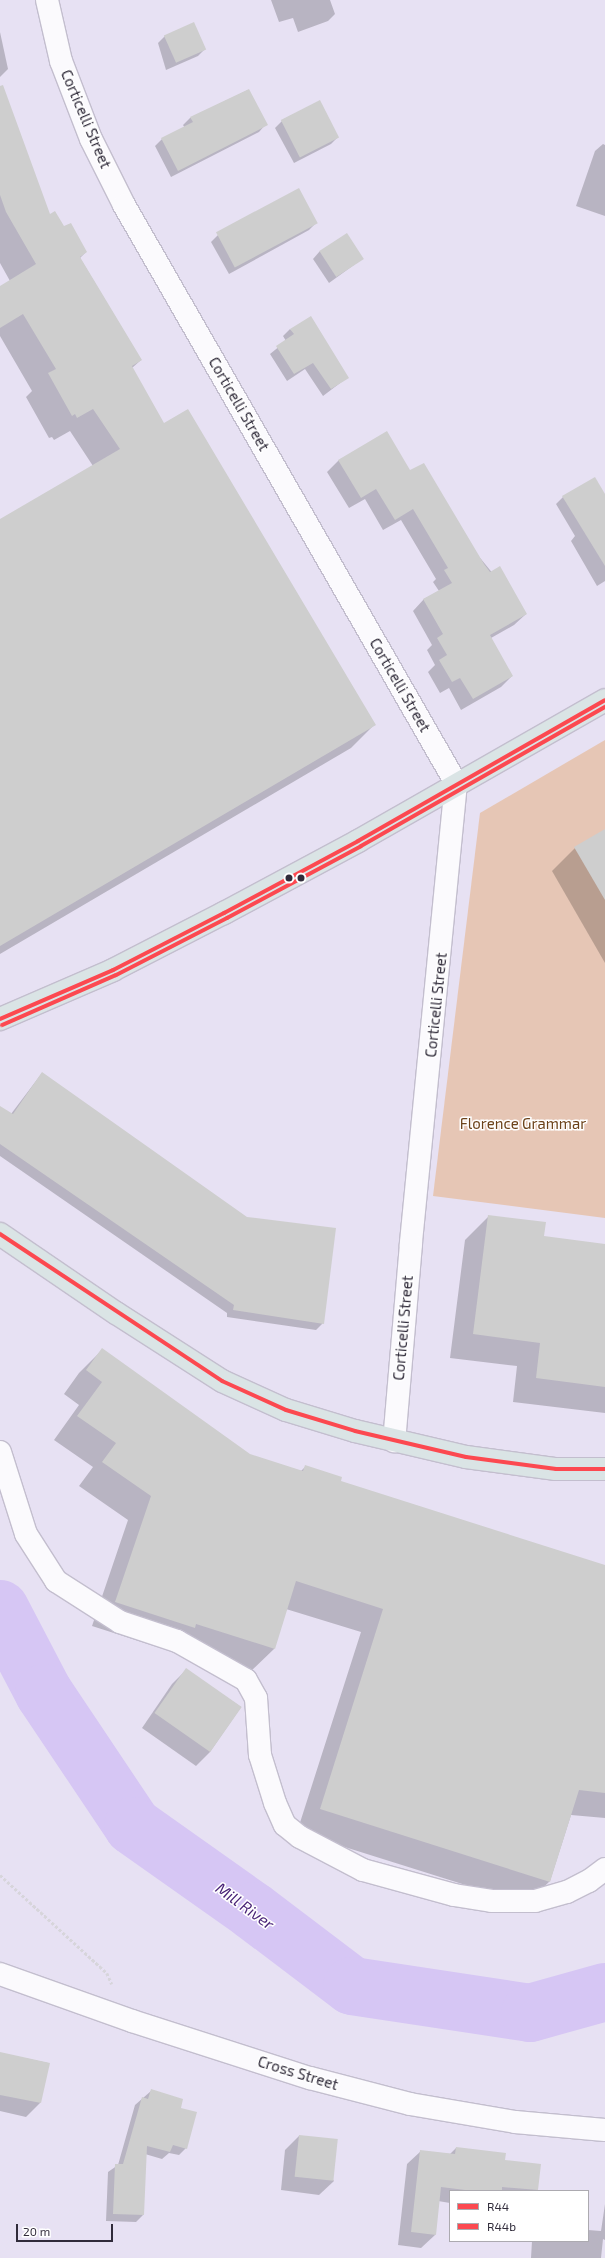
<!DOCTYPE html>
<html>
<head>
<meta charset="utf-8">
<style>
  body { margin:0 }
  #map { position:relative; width:605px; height:2258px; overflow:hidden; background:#e7e1f3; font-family:"Exo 2",sans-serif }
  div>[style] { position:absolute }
  .green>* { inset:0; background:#e6c6b5 }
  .shadow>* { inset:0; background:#0003 }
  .river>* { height:58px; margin:-29px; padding:0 29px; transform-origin:29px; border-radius:29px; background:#d6c6f4 }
  .building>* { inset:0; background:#cecece; transform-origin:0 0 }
  .path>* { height:2.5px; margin-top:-1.25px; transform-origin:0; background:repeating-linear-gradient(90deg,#d7d5db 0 3px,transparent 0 5px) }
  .roads { filter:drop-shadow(1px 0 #c3bece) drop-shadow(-1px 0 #c3bece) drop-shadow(0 1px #c3bece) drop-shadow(0 -1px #c3bece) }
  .minor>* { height:22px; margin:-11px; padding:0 11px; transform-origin:11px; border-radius:11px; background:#fbfafd }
  .major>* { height:22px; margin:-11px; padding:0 11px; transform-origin:11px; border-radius:11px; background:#dae4e5 }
  .bus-1>* { height:4px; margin:-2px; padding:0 2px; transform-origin:2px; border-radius:2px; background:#fc4950 }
  .bus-2>* { height:4px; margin:-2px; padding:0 2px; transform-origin:2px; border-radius:2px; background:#fc4950 }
  .dots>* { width:11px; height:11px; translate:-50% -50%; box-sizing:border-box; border:2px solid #fff; border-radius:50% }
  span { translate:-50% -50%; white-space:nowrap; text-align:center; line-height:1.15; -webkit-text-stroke:3px #fff; paint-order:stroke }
  .street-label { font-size:15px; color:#302b3a }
  .park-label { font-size:15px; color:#6c4219 }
  .water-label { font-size:16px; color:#4a2477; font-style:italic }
  .legend { position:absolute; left:449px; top:2190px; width:140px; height:52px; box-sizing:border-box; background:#fff; border:1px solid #acaab0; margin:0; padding:5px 7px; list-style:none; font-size:12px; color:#302b3a }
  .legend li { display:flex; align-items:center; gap:8px; height:20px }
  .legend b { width:20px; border:1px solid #acaab0 }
  .scale { position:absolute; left:16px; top:2224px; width:97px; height:18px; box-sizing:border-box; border:2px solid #302b3a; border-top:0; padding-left:5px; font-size:12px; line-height:14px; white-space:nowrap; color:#302b3a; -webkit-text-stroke:3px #fff; paint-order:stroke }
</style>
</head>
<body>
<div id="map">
  <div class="green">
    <i style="clip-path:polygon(605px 740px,605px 1218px,433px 1196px,480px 813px)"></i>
  </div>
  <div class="shadow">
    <i style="clip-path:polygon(271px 0,330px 0,335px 14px,328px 21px,298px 32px,293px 18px,279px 22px)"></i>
    <i style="clip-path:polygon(0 32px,8px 69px,0 77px)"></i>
    <i style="clip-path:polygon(165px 36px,205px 49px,198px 56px,166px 70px,158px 43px)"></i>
    <i style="clip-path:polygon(248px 90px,266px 124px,259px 132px,171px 177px,155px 146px,162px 139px,185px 128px,183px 125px,190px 118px)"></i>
    <i style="clip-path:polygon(282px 121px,338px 137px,331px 144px,294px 163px,275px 128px)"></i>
    <i style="clip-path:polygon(0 124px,50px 216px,86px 252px,80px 258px,141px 360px,132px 368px,163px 424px,374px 725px,351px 748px,0 954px,0 520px,93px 466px,70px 431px,54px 440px,52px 437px,49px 438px,26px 397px,32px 391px,0 336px,0 287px,10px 281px,0 263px)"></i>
    <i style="clip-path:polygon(603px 144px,605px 145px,605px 216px,576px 206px,595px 151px)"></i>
    <i style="clip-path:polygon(317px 222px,309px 230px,229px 274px,211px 242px,218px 235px)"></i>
    <i style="clip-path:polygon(320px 251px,362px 259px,329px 283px,313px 259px)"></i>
    <i style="clip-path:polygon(290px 329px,348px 377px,323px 396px,305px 369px,287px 381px,270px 354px,286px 341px,283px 336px)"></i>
    <i style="clip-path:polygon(339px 460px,409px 471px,526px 614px,514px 625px,491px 638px,512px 676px,501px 687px,461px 710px,449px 688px,440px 693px,428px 672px,435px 665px,427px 650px,432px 645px,413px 611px,424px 599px,439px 591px,433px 582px,436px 579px,401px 520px,383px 530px,365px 499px,349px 508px,327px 472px)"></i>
    <i style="clip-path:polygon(605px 496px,605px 581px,597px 586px,571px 541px,575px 536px,556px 504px,563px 497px)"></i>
    <i style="clip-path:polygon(605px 830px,605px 963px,552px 871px,575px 848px)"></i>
    <i style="clip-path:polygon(42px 1073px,323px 1323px,316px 1330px,227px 1317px,227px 1313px,0 1156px,0 1107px,11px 1114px)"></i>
    <i style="clip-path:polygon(489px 1216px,543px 1237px,605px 1245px,605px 1413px,513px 1402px,517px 1366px,450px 1358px,465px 1240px)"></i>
    <i style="clip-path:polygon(102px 1350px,250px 1455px,301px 1471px,305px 1467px,340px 1482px,605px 1566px,605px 1818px,571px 1815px,550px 1881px,526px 1904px,297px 1832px,361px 1632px,286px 1609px,274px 1649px,250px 1672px,174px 1647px,170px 1651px,92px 1626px,128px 1520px,79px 1486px,93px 1467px,54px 1440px,79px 1405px,64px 1394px,79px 1373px)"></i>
    <i style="clip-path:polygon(186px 1670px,241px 1707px,210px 1752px,196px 1766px,142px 1728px,172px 1684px)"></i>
    <i style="clip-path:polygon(0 2053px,48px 2063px,40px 2103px,26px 2117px,0 2111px)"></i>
    <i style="clip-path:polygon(151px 2091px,179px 2108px,186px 2148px,179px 2155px,169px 2153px,162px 2159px,145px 2154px,143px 2215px,136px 2222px,106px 2221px,108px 2172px,118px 2165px,135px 2105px)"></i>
    <i style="clip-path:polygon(299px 2136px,334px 2181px,319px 2195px,281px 2190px,285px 2150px)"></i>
    <i style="clip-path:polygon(456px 2148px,504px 2161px,540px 2165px,537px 2191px,450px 2191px,450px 2203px,438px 2201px,435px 2235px,421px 2248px,398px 2245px,407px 2164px,421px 2151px,450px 2154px)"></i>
    <i style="clip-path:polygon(605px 2204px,605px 2240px,603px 2239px,601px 2258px,531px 2258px,532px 2241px,588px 2241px,588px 2230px,601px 2231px)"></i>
  </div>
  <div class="river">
    <i style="left:0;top:1609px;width:95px;rotate:62.4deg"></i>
    <i style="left:44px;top:1693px;width:160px;rotate:56.2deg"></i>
    <i style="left:133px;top:1826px;width:147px;rotate:35.3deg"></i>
    <i style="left:253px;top:1911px;width:124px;rotate:37.1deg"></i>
    <i style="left:352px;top:1986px;width:180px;rotate:8.6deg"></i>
    <i style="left:530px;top:2013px;width:78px;rotate:-15.6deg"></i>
  </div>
  <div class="building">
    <i style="left:194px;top:22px;width:30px;height:33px;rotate:66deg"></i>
    <i style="clip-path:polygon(3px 85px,50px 214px,55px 211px,64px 226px,71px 223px,87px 252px,80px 257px,142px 360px,132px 366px,164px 423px,188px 409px,376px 725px,0 946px,0 519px,120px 449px,93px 409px,77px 418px,75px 414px,72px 416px,48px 373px,56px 369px,23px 314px,0 328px,0 286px,36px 264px,6px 212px,0 195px,0 86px)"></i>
    <i style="clip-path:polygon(249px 89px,268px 125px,178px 171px,161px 138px,193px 122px,190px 117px)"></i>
    <i style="left:320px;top:100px;width:42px;height:44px;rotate:63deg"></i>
    <i style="left:299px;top:188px;width:40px;height:94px;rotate:62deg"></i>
    <i style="left:347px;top:233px;width:31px;height:33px;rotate:57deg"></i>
    <i style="clip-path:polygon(311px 316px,349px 378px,331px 389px,313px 363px,294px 374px,276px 346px,294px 334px,290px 329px)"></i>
    <i style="clip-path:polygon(387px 431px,410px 470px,424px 463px,484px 564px,490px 572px,500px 566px,527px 614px,490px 635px,513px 676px,473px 699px,460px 678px,452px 682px,439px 660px,447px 655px,437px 638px,443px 634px,423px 599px,452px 583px,444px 570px,448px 568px,413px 509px,395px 520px,376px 489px,361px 498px,338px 460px)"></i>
    <i style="clip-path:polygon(595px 477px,605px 494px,605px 566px,562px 496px)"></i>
    <i style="clip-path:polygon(605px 829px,605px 900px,574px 847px)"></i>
    <i style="clip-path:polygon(42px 1072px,247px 1217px,336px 1228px,324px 1324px,233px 1310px,234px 1305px,0 1144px,0 1106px,13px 1114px)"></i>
    <i style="clip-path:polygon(488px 1215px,546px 1222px,544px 1236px,605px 1244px,605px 1387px,536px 1378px,540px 1343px,473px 1334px)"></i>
    <i style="clip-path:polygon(102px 1348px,250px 1454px,303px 1471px,305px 1465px,342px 1477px,341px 1481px,605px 1565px,605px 1793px,579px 1790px,550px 1882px,320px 1809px,383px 1609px,296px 1581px,275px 1649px,196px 1624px,195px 1628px,115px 1602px,151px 1496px,102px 1462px,116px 1443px,77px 1416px,102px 1382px,86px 1370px)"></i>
    <i style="left:186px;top:1668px;width:68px;height:55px;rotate:35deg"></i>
    <i style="clip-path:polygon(0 2052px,50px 2063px,41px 2103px,0 2095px)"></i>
    <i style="clip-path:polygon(151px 2089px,183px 2099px,181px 2108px,197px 2112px,187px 2149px,173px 2145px,170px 2152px,147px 2146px,144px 2215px,113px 2214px,115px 2164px,123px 2164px,142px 2097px,148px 2099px)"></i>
    <i style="left:299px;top:2135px;width:39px;height:42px;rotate:6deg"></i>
    <i style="clip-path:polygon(456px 2147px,506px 2153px,505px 2160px,541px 2164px,538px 2190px,502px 2187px,502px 2191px,473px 2191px,441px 2187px,436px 2235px,411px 2232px,420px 2150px,455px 2154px)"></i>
  </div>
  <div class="path">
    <i style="left:0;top:1875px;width:145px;rotate:42.5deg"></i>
    <i style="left:107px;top:1973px;width:12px;rotate:66deg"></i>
  </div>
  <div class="roads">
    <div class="minor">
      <i style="left:47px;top:0;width:63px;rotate:77.1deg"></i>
      <i style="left:61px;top:61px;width:84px;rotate:69deg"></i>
      <i style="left:91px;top:139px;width:74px;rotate:63.4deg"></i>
      <i style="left:124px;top:205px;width:667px;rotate:60.13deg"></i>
      <i style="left:456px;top:783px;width:463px;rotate:95.6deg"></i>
      <i style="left:411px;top:1244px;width:198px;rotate:94.9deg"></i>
      <i style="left:0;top:1452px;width:86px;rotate:72.4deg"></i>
      <i style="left:26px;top:1534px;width:56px;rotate:57.4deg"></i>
      <i style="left:56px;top:1581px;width:76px;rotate:32.6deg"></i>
      <i style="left:120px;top:1622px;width:60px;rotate:18.4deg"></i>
      <i style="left:177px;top:1641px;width:79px;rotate:29.5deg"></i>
      <i style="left:246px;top:1680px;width:21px;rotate:61deg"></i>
      <i style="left:256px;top:1698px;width:57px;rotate:86deg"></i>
      <i style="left:260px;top:1755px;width:50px;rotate:72.6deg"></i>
      <i style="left:275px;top:1803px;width:24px;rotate:66deg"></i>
      <i style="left:285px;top:1825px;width:19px;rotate:39deg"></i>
      <i style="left:300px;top:1837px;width:71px;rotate:27.6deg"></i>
      <i style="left:363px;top:1870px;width:94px;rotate:15.4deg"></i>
      <i style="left:454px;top:1895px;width:38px;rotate:9deg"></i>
      <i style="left:492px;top:1901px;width:43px"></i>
      <i style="left:535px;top:1901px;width:33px;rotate:-16deg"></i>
      <i style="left:567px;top:1892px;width:25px;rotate:-27deg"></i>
      <i style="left:589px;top:1881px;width:20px;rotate:-37deg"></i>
      <i style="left:0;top:1974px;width:140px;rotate:19.6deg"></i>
      <i style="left:132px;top:2021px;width:187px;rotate:17.8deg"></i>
      <i style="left:310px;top:2078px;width:103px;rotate:14.6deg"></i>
      <i style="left:410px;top:2104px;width:107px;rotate:9.7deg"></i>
      <i style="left:515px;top:2122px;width:90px;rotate:5.1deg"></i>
    </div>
    <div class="major">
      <i style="left:0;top:1019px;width:123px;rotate:-23.4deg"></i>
      <i style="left:113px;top:970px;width:125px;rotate:-27.2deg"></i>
      <i style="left:224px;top:913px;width:152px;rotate:-28.2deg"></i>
      <i style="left:358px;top:841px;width:284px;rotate:-29.7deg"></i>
      <i style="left:0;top:1234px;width:140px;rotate:34.3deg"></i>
      <i style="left:116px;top:1313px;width:126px;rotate:32.7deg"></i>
      <i style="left:222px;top:1381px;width:70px;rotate:24.4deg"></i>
      <i style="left:286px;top:1410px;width:72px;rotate:16.9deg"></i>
      <i style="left:355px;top:1431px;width:114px;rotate:13.2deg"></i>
      <i style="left:466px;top:1457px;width:91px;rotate:7.6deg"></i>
      <i style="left:556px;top:1469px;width:49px"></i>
    </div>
  </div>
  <div class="bus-1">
    <i style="left:0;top:1019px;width:123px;rotate:-23.4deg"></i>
    <i style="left:113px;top:970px;width:125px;rotate:-27.2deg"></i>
    <i style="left:224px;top:913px;width:152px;rotate:-28.2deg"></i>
    <i style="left:358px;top:841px;width:284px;rotate:-29.7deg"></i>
    <i style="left:0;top:1234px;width:266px;rotate:33.5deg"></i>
    <i style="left:222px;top:1381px;width:70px;rotate:24.4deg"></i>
    <i style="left:286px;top:1410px;width:72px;rotate:16.9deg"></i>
    <i style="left:355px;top:1431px;width:114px;rotate:13.2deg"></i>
    <i style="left:466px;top:1457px;width:91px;rotate:7.6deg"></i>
    <i style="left:556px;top:1469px;width:49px"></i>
  </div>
  <div class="bus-2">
    <i style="left:2px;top:1025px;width:124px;rotate:-23.7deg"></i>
    <i style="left:116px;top:975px;width:125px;rotate:-27.2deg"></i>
    <i style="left:227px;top:918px;width:152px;rotate:-28.2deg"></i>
    <i style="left:361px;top:846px;width:281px;rotate:-29.7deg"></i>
  </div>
  <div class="dots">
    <i style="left:289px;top:878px;background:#302b3a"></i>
    <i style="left:301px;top:878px;background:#302b3a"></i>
  </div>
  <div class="street-label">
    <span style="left:86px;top:119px;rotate:67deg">Corticelli Street</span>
    <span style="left:239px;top:404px;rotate:60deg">Corticelli Street</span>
    <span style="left:400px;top:685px;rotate:60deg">Corticelli Street</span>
    <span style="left:436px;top:1005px;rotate:-84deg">Corticelli Street</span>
    <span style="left:403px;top:1328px;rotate:-85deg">Corticelli Street</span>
    <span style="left:298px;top:2073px;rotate:17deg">Cross Street</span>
  </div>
  <div class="park-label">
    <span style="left:523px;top:1124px">Florence Grammar</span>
  </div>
  <div class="water-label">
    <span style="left:245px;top:1906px;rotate:36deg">Mill River</span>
  </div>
  <ul class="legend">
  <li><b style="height:5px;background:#fc4950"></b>R44</li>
  <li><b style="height:5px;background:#fc4950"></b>R44b</li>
  </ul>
  <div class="scale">20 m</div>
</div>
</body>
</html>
